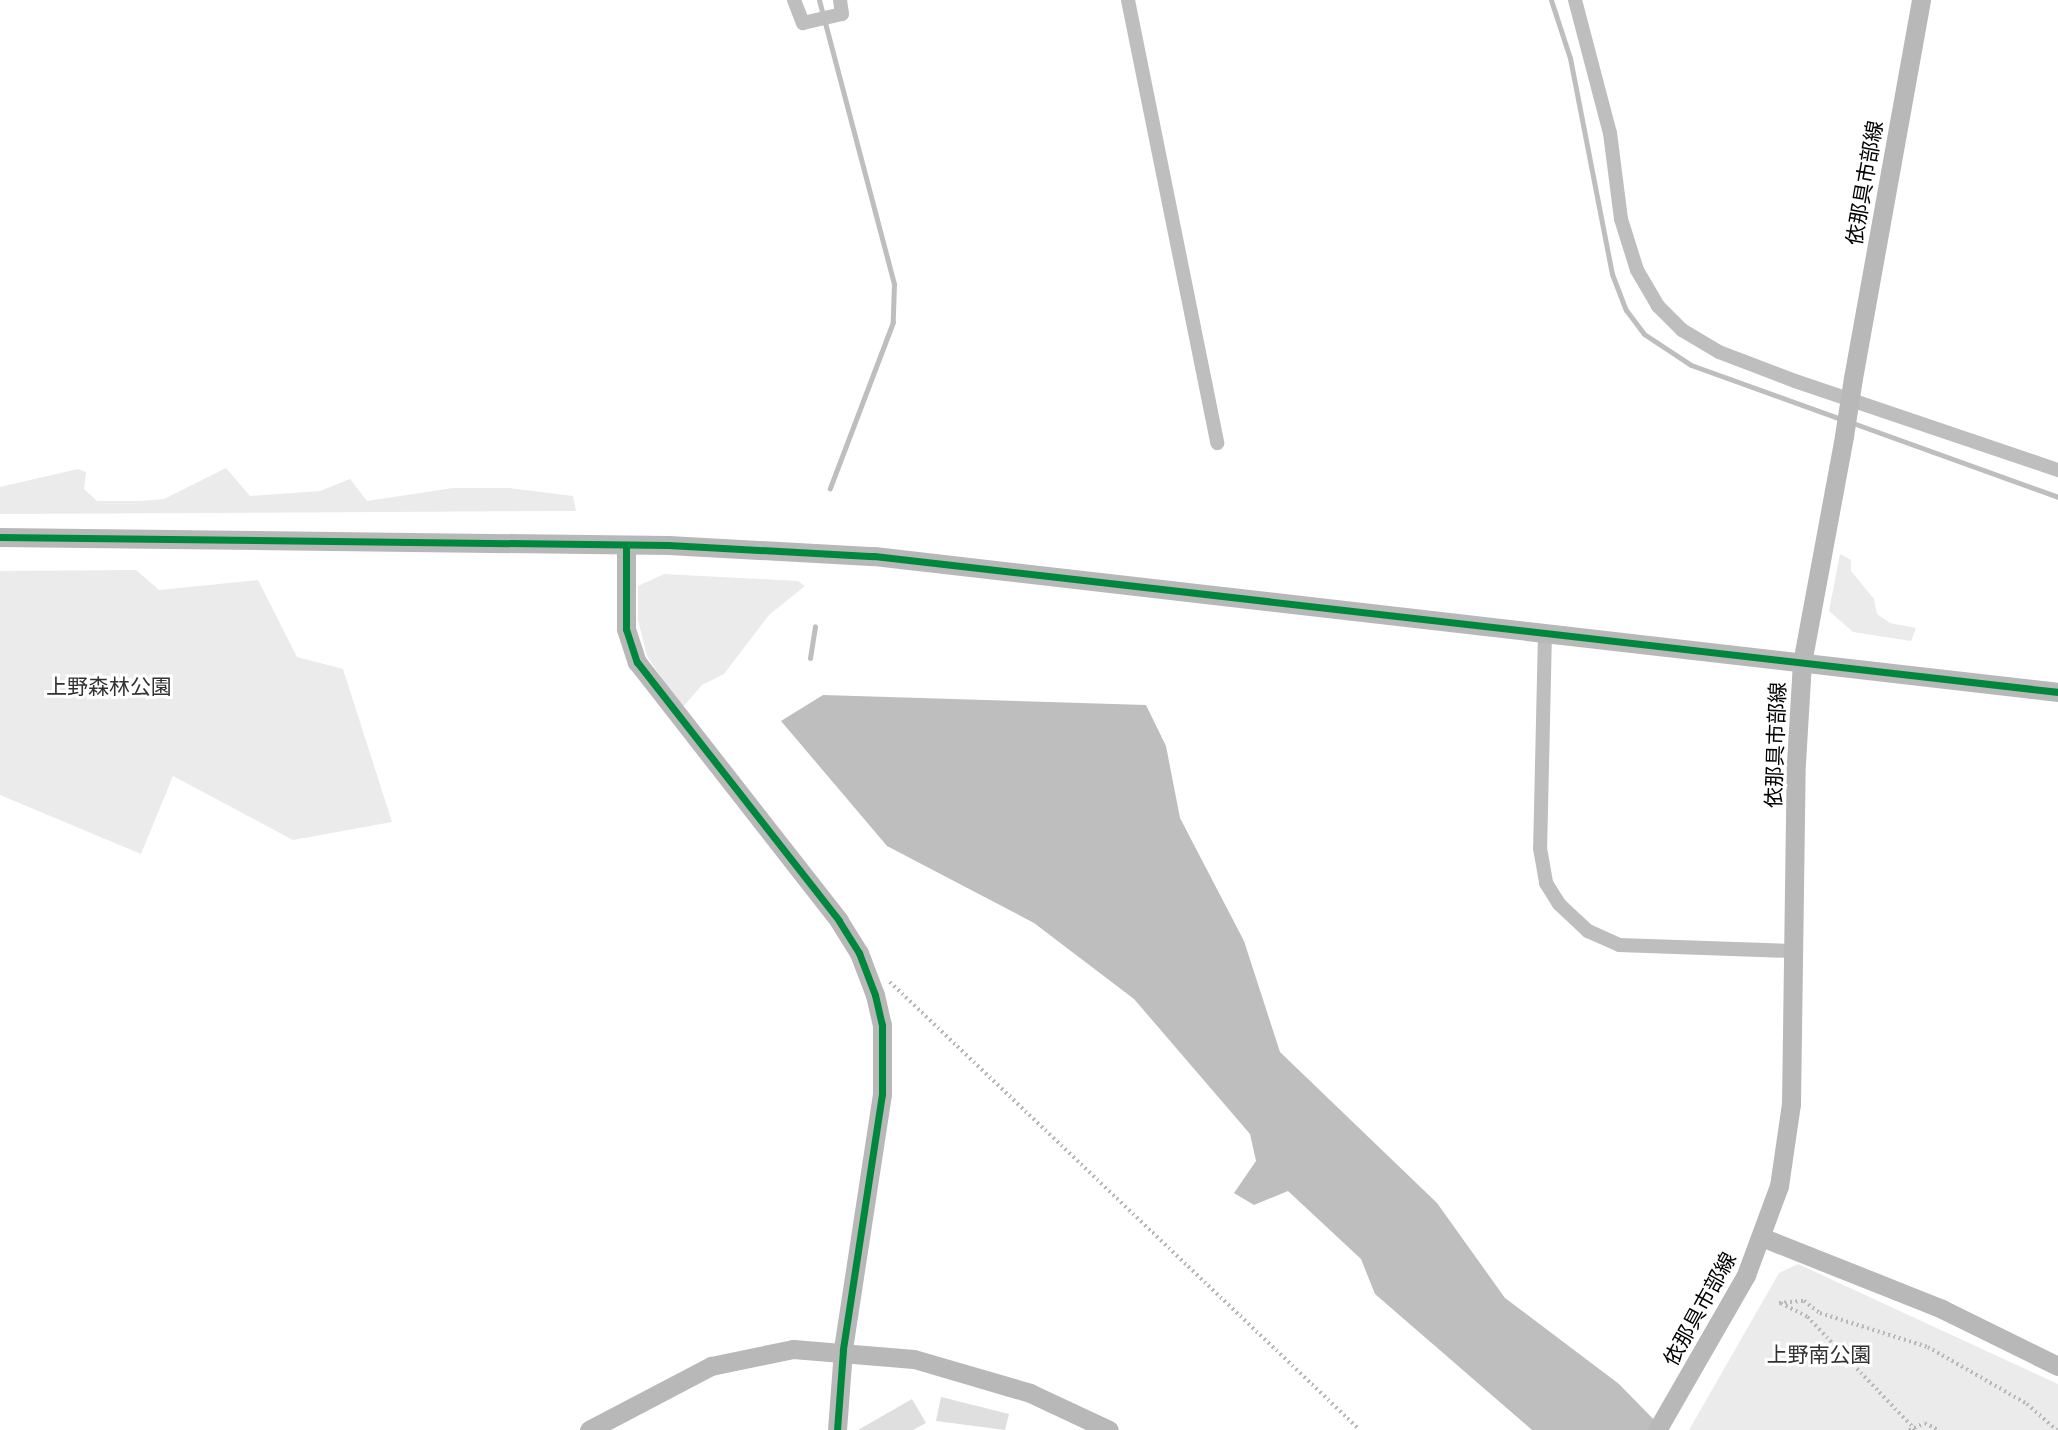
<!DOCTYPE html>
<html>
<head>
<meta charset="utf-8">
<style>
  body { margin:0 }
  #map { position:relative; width:2058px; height:1430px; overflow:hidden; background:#fff; font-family:"PT Sans Narrow","Noto Sans JP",sans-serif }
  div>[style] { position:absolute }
  .green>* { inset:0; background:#ebebeb }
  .water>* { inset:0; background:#bebebe }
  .stream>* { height:5px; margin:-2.5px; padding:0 2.5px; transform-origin:2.5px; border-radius:2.5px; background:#bebebe }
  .building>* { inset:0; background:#dfdfdf }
  .path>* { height:3.5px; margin-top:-1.75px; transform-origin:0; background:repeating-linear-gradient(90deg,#b9b9b9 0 2px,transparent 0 5.5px) }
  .street>* { height:14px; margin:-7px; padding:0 7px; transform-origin:7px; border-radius:7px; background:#bebebe }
  .secondary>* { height:19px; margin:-9.5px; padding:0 9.5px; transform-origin:9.5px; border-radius:9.5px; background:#b8b8b8 }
  .secondary-bridge>* { height:19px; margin:-9.5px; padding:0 9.5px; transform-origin:9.5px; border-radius:9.5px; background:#b8b8b8 }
  .cycleway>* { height:7px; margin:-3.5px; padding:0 3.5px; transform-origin:3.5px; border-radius:3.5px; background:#00873e }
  span { translate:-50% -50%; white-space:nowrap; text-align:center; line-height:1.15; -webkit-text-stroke:6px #fff; paint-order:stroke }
  .street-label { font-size:21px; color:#000 }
  .park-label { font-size:21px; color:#323232 }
</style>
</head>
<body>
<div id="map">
  <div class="green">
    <i style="clip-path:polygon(226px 468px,250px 496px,320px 491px,350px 479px,367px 501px,453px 488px,509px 488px,573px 496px,576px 511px,0 514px,0 487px,78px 469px,86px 472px,84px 489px,97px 501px,140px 501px,164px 499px)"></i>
    <i style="clip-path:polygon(1840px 554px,1851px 560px,1851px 571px,1874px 599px,1877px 614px,1890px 623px,1916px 628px,1911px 641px,1853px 632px,1829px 611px)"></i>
    <i style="clip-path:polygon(136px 570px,159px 590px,258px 580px,297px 657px,343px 669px,392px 822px,293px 840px,173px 776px,141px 854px,0 795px,0 571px)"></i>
    <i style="clip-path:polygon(664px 574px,798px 581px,805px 586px,769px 615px,724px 674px,702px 685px,682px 708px,647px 656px,638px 620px,638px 586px)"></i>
    <i style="clip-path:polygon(1798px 1264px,2058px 1384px,2058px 1430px,1689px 1430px,1779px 1273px)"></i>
  </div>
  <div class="water">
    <i style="clip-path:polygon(823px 695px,1146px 705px,1166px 746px,1180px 818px,1244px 941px,1280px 1052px,1437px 1203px,1505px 1298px,1619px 1384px,1664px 1430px,1532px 1430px,1375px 1294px,1361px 1259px,1288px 1191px,1254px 1205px,1234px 1193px,1256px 1161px,1250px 1134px,1134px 999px,1034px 923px,887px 846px,781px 721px)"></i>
  </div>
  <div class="stream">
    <i style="left:819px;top:0;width:294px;rotate:75.2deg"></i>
    <i style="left:894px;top:284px;width:38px;rotate:92deg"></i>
    <i style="left:893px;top:322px;width:178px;rotate:110.8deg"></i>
    <i style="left:1551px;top:0;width:61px;rotate:71.9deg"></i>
    <i style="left:1570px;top:58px;width:220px;rotate:79deg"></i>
    <i style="left:1612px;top:274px;width:39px;rotate:69deg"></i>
    <i style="left:1626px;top:310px;width:30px;rotate:53deg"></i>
    <i style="left:1644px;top:334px;width:56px;rotate:33.4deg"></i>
    <i style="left:1691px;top:365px;width:159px;rotate:19.8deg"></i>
    <i style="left:1850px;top:422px;width:221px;rotate:19.8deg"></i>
    <i style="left:810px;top:658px;width:32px;rotate:-81deg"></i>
  </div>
  <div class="building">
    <i style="clip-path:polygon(941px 1397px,1009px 1414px,1005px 1430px,936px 1421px)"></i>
    <i style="clip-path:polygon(912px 1399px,926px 1423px,913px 1430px,858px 1430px)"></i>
  </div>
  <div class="path">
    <i style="left:890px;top:982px;width:649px;rotate:43.63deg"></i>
    <i style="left:1909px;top:1430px;width:17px;rotate:-24deg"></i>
    <i style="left:1925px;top:1423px;width:15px;rotate:28deg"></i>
    <i style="left:1915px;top:1430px;width:156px;rotate:-133.7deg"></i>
    <i style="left:1807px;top:1317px;width:31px;rotate:-153deg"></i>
    <i style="left:1779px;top:1303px;width:25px;rotate:-5deg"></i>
    <i style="left:1804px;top:1301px;width:20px;rotate:37deg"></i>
    <i style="left:1820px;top:1313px;width:113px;rotate:17.5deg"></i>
    <i style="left:1928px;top:1347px;width:114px;rotate:29.9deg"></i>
    <i style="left:2027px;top:1404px;width:40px;rotate:41deg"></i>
  </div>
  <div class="street">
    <i style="left:794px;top:0;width:25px;rotate:69deg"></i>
    <i style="left:803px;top:23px;width:40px;rotate:-13deg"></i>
    <i style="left:842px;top:14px;width:14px;rotate:-98deg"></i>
    <i style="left:1128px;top:0;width:452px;rotate:78.6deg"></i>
    <i style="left:1575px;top:0;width:138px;rotate:75.3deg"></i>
    <i style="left:1610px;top:133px;width:87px;rotate:82.7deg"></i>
    <i style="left:1621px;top:219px;width:53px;rotate:72.6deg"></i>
    <i style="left:1637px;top:270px;width:42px;rotate:59.7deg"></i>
    <i style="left:1658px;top:306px;width:34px;rotate:45deg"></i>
    <i style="left:1682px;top:330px;width:43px;rotate:30.7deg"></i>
    <i style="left:1719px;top:352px;width:81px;rotate:20.9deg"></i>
    <i style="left:1795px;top:381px;width:278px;rotate:18.7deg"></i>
    <i style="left:1545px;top:633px;width:215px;rotate:91.3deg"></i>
    <i style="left:1540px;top:848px;width:36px;rotate:80deg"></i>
    <i style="left:1546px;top:883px;width:25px;rotate:58deg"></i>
    <i style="left:1559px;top:904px;width:40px;rotate:43deg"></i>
    <i style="left:1588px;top:931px;width:34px;rotate:24deg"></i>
    <i style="left:1619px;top:945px;width:176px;rotate:2deg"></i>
  </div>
  <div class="secondary">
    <i style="left:1853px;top:378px;width:384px;rotate:-79.8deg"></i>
    <i style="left:0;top:537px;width:668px;rotate:0.69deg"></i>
    <i style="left:668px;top:545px;width:206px;rotate:3.1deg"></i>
    <i style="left:874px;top:556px;width:1192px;rotate:6.55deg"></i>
    <i style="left:626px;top:545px;width:84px;rotate:90deg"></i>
    <i style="left:626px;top:629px;width:35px;rotate:72deg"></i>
    <i style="left:637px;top:662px;width:328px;rotate:52deg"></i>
    <i style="left:839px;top:921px;width:38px;rotate:58deg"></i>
    <i style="left:859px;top:953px;width:45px;rotate:69.1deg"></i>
    <i style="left:875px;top:995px;width:31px;rotate:77deg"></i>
    <i style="left:882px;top:1025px;width:69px;rotate:90deg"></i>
    <i style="left:882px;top:1094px;width:259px;rotate:98.7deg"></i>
    <i style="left:843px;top:1350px;width:80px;rotate:94.3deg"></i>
    <i style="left:1764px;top:1238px;width:192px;rotate:21.7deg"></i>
    <i style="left:1942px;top:1309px;width:129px;rotate:26.2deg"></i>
    <i style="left:589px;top:1430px;width:138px;rotate:-27.7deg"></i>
    <i style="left:711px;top:1366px;width:84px;rotate:-11.7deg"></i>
    <i style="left:793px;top:1349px;width:121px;rotate:4.7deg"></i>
    <i style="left:914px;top:1359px;width:121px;rotate:16.3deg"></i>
    <i style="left:1030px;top:1393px;width:87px;rotate:25.1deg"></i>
    <i style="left:1657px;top:1430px;width:179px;rotate:-60.1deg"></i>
    <i style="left:1746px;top:1275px;width:95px;rotate:-69.7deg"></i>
    <i style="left:1779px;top:1186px;width:83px;rotate:-81.7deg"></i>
    <i style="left:1791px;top:1104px;width:341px;rotate:-89.2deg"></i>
    <i style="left:1796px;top:763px;width:100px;rotate:-86.6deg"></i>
    <i style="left:1802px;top:663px;width:231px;rotate:-79.5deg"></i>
  </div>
  <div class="secondary-bridge">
    <i style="left:1844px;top:436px;width:59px;rotate:-81.2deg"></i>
  </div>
  <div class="cycleway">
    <i style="left:0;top:537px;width:668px;rotate:0.69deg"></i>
    <i style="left:668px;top:545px;width:206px;rotate:3.1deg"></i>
    <i style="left:874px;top:556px;width:1192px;rotate:6.55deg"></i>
    <i style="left:626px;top:545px;width:84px;rotate:90deg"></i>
    <i style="left:626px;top:629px;width:35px;rotate:72deg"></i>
    <i style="left:637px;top:662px;width:328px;rotate:52deg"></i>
    <i style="left:839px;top:921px;width:38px;rotate:58deg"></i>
    <i style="left:859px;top:953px;width:45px;rotate:69.1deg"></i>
    <i style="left:875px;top:995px;width:31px;rotate:77deg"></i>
    <i style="left:882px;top:1025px;width:69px;rotate:90deg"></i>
    <i style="left:882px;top:1094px;width:259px;rotate:98.7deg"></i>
    <i style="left:843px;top:1350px;width:80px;rotate:94.3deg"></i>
  </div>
  <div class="street-label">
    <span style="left:1865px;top:183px;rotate:-80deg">依那具市部線</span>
    <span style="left:1776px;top:745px;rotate:-88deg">依那具市部線</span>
    <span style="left:1700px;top:1309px;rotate:-61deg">依那具市部線</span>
  </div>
  <div class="park-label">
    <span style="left:109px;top:687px">上野森林公園</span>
    <span style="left:1819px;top:1355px">上野南公園</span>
  </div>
</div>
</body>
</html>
